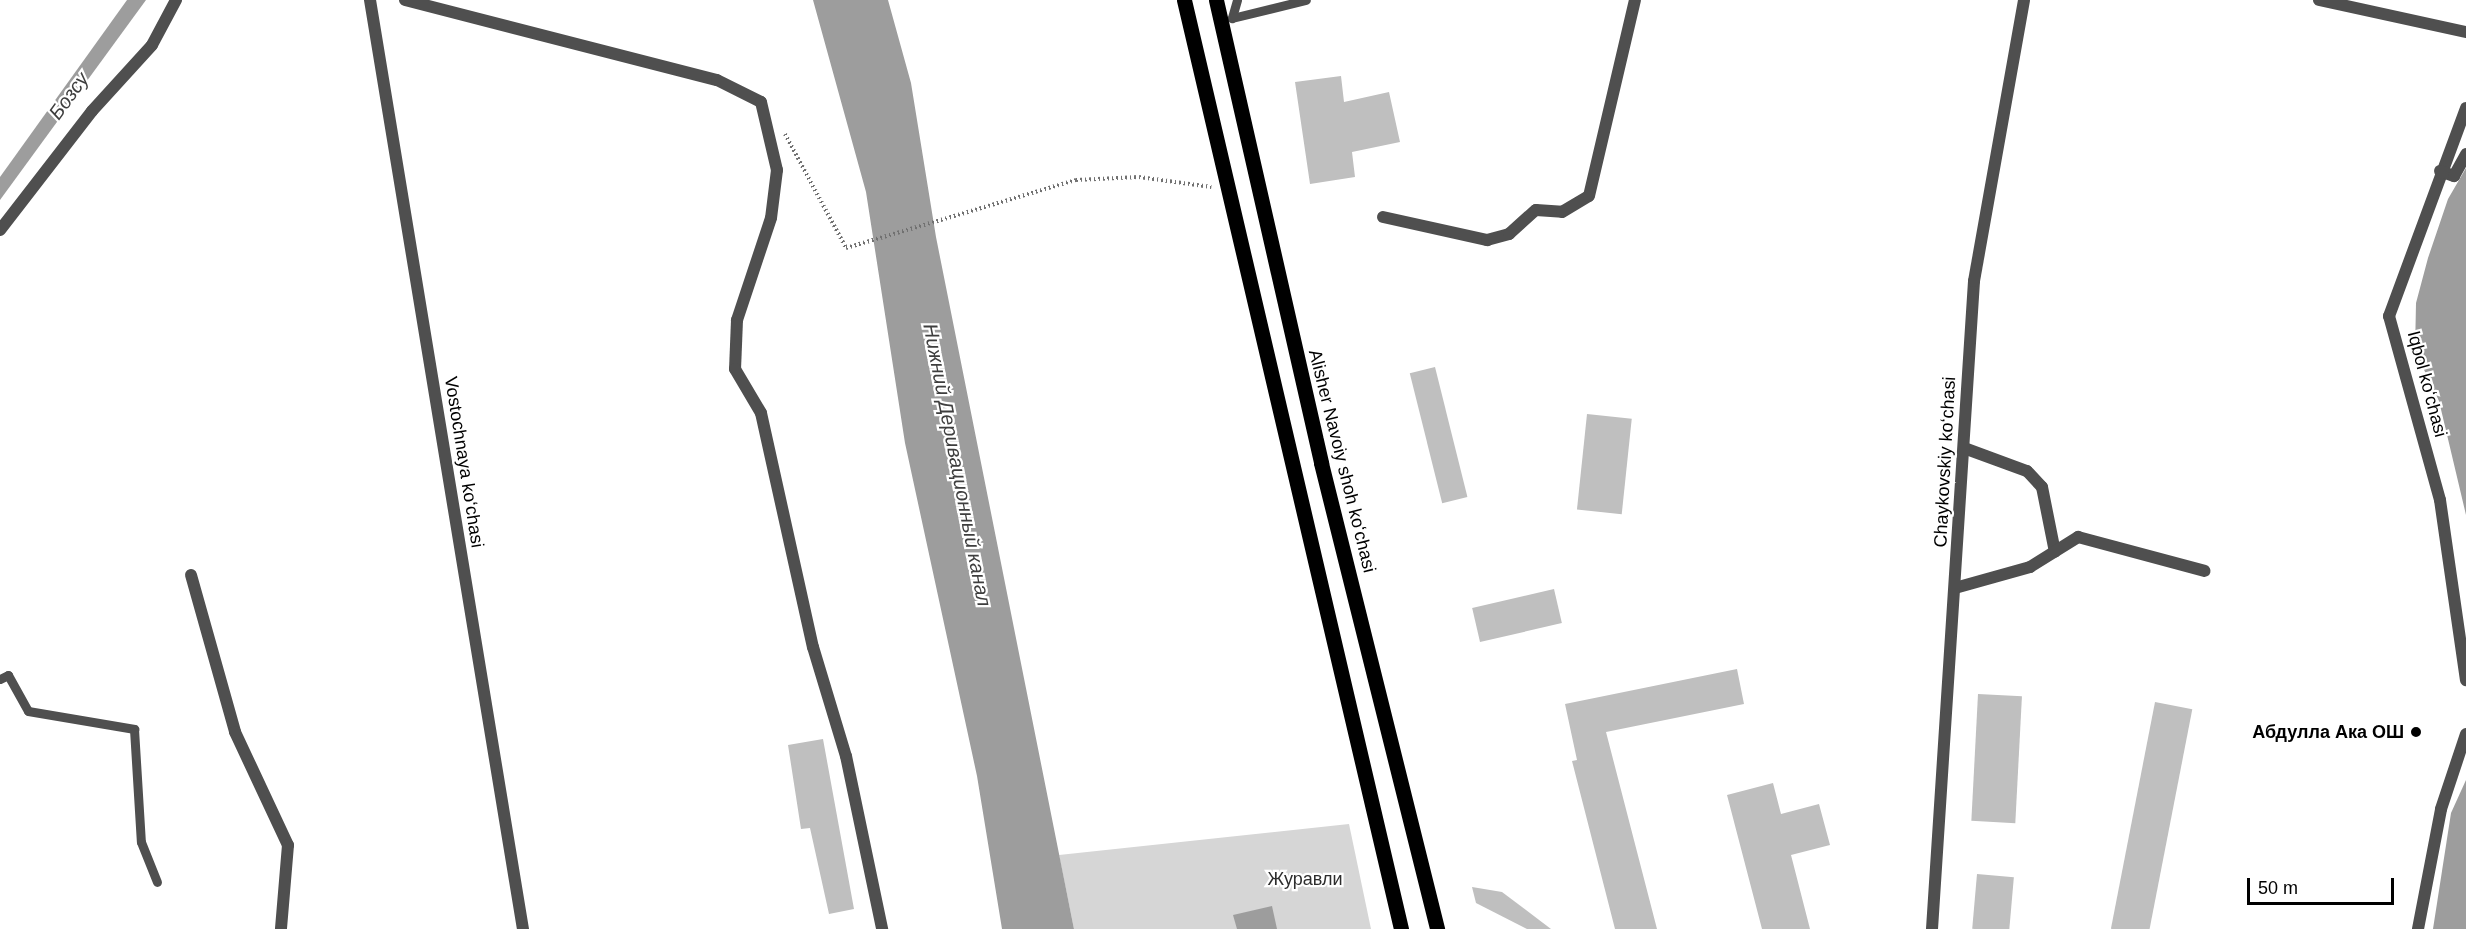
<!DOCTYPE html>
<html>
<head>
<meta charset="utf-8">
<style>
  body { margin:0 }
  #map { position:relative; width:2466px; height:929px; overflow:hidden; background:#fff; font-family:Helvetica,sans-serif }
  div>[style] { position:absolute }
  .green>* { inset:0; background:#d6d6d6 }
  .water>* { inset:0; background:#9d9d9d }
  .building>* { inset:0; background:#bfbfbf; transform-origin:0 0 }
  .path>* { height:4px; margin-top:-2px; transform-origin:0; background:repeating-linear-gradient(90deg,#717171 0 1.5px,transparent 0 4.5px) }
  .lane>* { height:9px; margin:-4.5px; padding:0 4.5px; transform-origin:4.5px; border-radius:4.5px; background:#4f4f4f }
  .street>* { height:12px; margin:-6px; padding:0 6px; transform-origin:6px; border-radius:6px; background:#4f4f4f }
  .primary>* { height:15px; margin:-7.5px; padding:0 7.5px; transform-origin:7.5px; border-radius:7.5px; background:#000 }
  .dots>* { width:16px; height:16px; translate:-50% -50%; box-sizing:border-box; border:3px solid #fff; border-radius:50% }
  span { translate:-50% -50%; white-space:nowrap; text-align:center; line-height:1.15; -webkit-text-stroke:4.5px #fff; paint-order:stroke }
  .street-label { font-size:18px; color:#000 }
  .poi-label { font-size:18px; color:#000; font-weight:700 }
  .right { translate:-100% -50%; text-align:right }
  .park-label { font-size:18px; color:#2d2d2d }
  .water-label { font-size:20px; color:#3e3e3e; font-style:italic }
  .scale { position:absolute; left:2247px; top:878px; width:147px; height:27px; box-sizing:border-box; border:3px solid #000; border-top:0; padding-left:8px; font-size:18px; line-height:21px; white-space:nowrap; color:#000; -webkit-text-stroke:4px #fff; paint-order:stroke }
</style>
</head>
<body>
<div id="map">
  <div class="green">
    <i style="clip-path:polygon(1349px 824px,1371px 929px,1074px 929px,1059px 855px)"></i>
  </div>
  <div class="water">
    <i style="clip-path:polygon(127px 0,146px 0,0 200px,0 177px)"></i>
    <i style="clip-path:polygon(813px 0,888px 0,911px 83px,936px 237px,1074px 929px,1002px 929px,977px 776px,905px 443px,866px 192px)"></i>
    <i style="clip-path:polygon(2466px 168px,2466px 515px,2439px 401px,2415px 351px,2416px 303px,2428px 258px,2448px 199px)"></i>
    <i style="clip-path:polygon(2466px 780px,2466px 929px,2433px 929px,2451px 813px)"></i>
    <i style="clip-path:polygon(1272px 906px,1277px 929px,1237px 929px,1233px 915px)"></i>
  </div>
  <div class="building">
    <i style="clip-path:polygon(1341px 76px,1344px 102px,1389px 92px,1400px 142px,1352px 152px,1355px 177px,1310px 184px,1295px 82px)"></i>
    <i style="left:1435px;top:367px;width:134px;height:26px;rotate:76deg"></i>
    <i style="left:1587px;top:414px;width:45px;height:96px;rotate:6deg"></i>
    <i style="left:1554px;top:589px;width:35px;height:84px;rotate:77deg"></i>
    <i style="clip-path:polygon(1737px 669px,1744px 704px,1606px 732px,1657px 929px,1615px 929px,1572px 761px,1577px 760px,1565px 704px)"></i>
    <i style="left:1978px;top:694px;width:44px;height:127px;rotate:3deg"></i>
    <i style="left:2155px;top:702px;width:38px;height:231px;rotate:11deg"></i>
    <i style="clip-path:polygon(823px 739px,854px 909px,829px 914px,810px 828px,801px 829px,788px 745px)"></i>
    <i style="clip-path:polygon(1773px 783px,1781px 814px,1819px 804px,1830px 845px,1791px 855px,1810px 929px,1762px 929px,1727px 795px)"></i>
    <i style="left:1977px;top:874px;width:37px;height:55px;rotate:5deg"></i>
    <i style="clip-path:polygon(1472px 887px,1502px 892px,1551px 929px,1527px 929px,1476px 903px)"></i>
  </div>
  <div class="path">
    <i style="left:785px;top:134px;width:129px;rotate:61.8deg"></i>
    <i style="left:846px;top:248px;width:240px;rotate:-16.5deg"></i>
    <i style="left:1076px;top:180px;width:63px;rotate:-2.7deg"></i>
    <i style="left:1139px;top:177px;width:73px;rotate:7.9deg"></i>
  </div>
  <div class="lane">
    <i style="left:1237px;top:0;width:19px;rotate:106deg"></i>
    <i style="left:1232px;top:18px;width:76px;rotate:-13.7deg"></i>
    <i style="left:0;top:679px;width:9px;rotate:-27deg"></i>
    <i style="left:8px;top:675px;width:41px;rotate:60.9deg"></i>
    <i style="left:28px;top:711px;width:108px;rotate:9.6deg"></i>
    <i style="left:134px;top:729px;width:113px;rotate:86.5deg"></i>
    <i style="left:141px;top:842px;width:43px;rotate:68.2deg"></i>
  </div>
  <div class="street">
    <i style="left:370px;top:0;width:942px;rotate:80.65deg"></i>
    <i style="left:405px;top:0;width:322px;rotate:14.4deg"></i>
    <i style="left:717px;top:80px;width:49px;rotate:26.6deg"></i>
    <i style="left:761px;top:102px;width:70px;rotate:76.8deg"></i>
    <i style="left:777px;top:170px;width:48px;rotate:97.1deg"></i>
    <i style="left:771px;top:218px;width:108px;rotate:108.4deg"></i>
    <i style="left:737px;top:320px;width:49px;rotate:92.3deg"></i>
    <i style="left:735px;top:369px;width:51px;rotate:59.4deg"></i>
    <i style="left:761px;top:413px;width:240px;rotate:77.5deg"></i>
    <i style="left:813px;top:647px;width:114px;rotate:73.2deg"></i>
    <i style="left:846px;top:756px;width:177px;rotate:78.2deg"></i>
    <i style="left:2319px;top:0;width:150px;rotate:12.3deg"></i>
    <i style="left:2466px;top:108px;width:222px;rotate:110.3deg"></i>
    <i style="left:2389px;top:316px;width:191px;rotate:74.5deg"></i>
    <i style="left:2440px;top:500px;width:182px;rotate:81.8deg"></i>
    <i style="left:2440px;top:171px;width:15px;rotate:20deg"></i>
    <i style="left:2454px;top:176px;width:25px;rotate:-61deg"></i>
    <i style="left:1383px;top:217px;width:107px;rotate:12.5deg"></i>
    <i style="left:1487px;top:240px;width:23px;rotate:-15deg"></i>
    <i style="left:1509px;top:234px;width:36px;rotate:-42deg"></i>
    <i style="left:1536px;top:210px;width:26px;rotate:4deg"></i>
    <i style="left:1562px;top:212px;width:31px;rotate:-31deg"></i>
    <i style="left:1589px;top:196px;width:201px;rotate:-76.8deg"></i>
    <i style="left:0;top:230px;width:150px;rotate:-52.3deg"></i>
    <i style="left:92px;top:111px;width:89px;rotate:-47.7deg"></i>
    <i style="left:152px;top:45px;width:51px;rotate:-61.9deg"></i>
    <i style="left:1964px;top:448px;width:67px;rotate:20.1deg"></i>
    <i style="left:2027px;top:471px;width:22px;rotate:47deg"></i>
    <i style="left:2042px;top:487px;width:66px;rotate:78.7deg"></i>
    <i style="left:191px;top:575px;width:163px;rotate:74.3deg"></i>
    <i style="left:235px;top:732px;width:125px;rotate:64.9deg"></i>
    <i style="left:288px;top:845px;width:84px;rotate:94.8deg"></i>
    <i style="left:1955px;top:588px;width:78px;rotate:-15.6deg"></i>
    <i style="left:2030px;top:567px;width:57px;rotate:-32deg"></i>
    <i style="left:2078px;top:537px;width:131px;rotate:15deg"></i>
    <i style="left:1932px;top:929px;width:649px;rotate:-86.29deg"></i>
    <i style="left:1974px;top:281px;width:285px;rotate:-79.9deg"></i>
    <i style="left:2418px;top:929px;width:122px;rotate:-79.1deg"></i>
    <i style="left:2441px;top:809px;width:79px;rotate:-71.6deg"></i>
  </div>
  <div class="primary">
    <i style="left:1184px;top:0;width:954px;rotate:76.85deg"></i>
    <i style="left:1216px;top:0;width:475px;rotate:77.2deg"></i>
    <i style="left:1321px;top:463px;width:480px;rotate:76deg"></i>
  </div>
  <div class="dots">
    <i style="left:2416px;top:732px;background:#000"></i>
  </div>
  <div class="street-label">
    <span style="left:2427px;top:384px;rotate:75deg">Iqbol koʻchasi</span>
    <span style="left:1342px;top:461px;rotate:76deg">Alisher Navoiy shoh koʻchasi</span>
    <span style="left:464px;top:462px;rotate:81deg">Vostochnaya ko‘chasi</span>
    <span style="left:1945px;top:462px;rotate:-87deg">Chaykovskiy ko‘chasi</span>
  </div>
  <div class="poi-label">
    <span class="right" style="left:2404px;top:732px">Абдулла Ака ОШ</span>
  </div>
  <div class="park-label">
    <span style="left:1305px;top:879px">Журавли</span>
  </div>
  <div class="water-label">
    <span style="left:69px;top:96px;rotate:-54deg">Бозсу</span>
    <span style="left:957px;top:465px;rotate:79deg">Нижний Деривационный канал</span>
  </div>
  <div class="scale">50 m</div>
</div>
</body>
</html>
